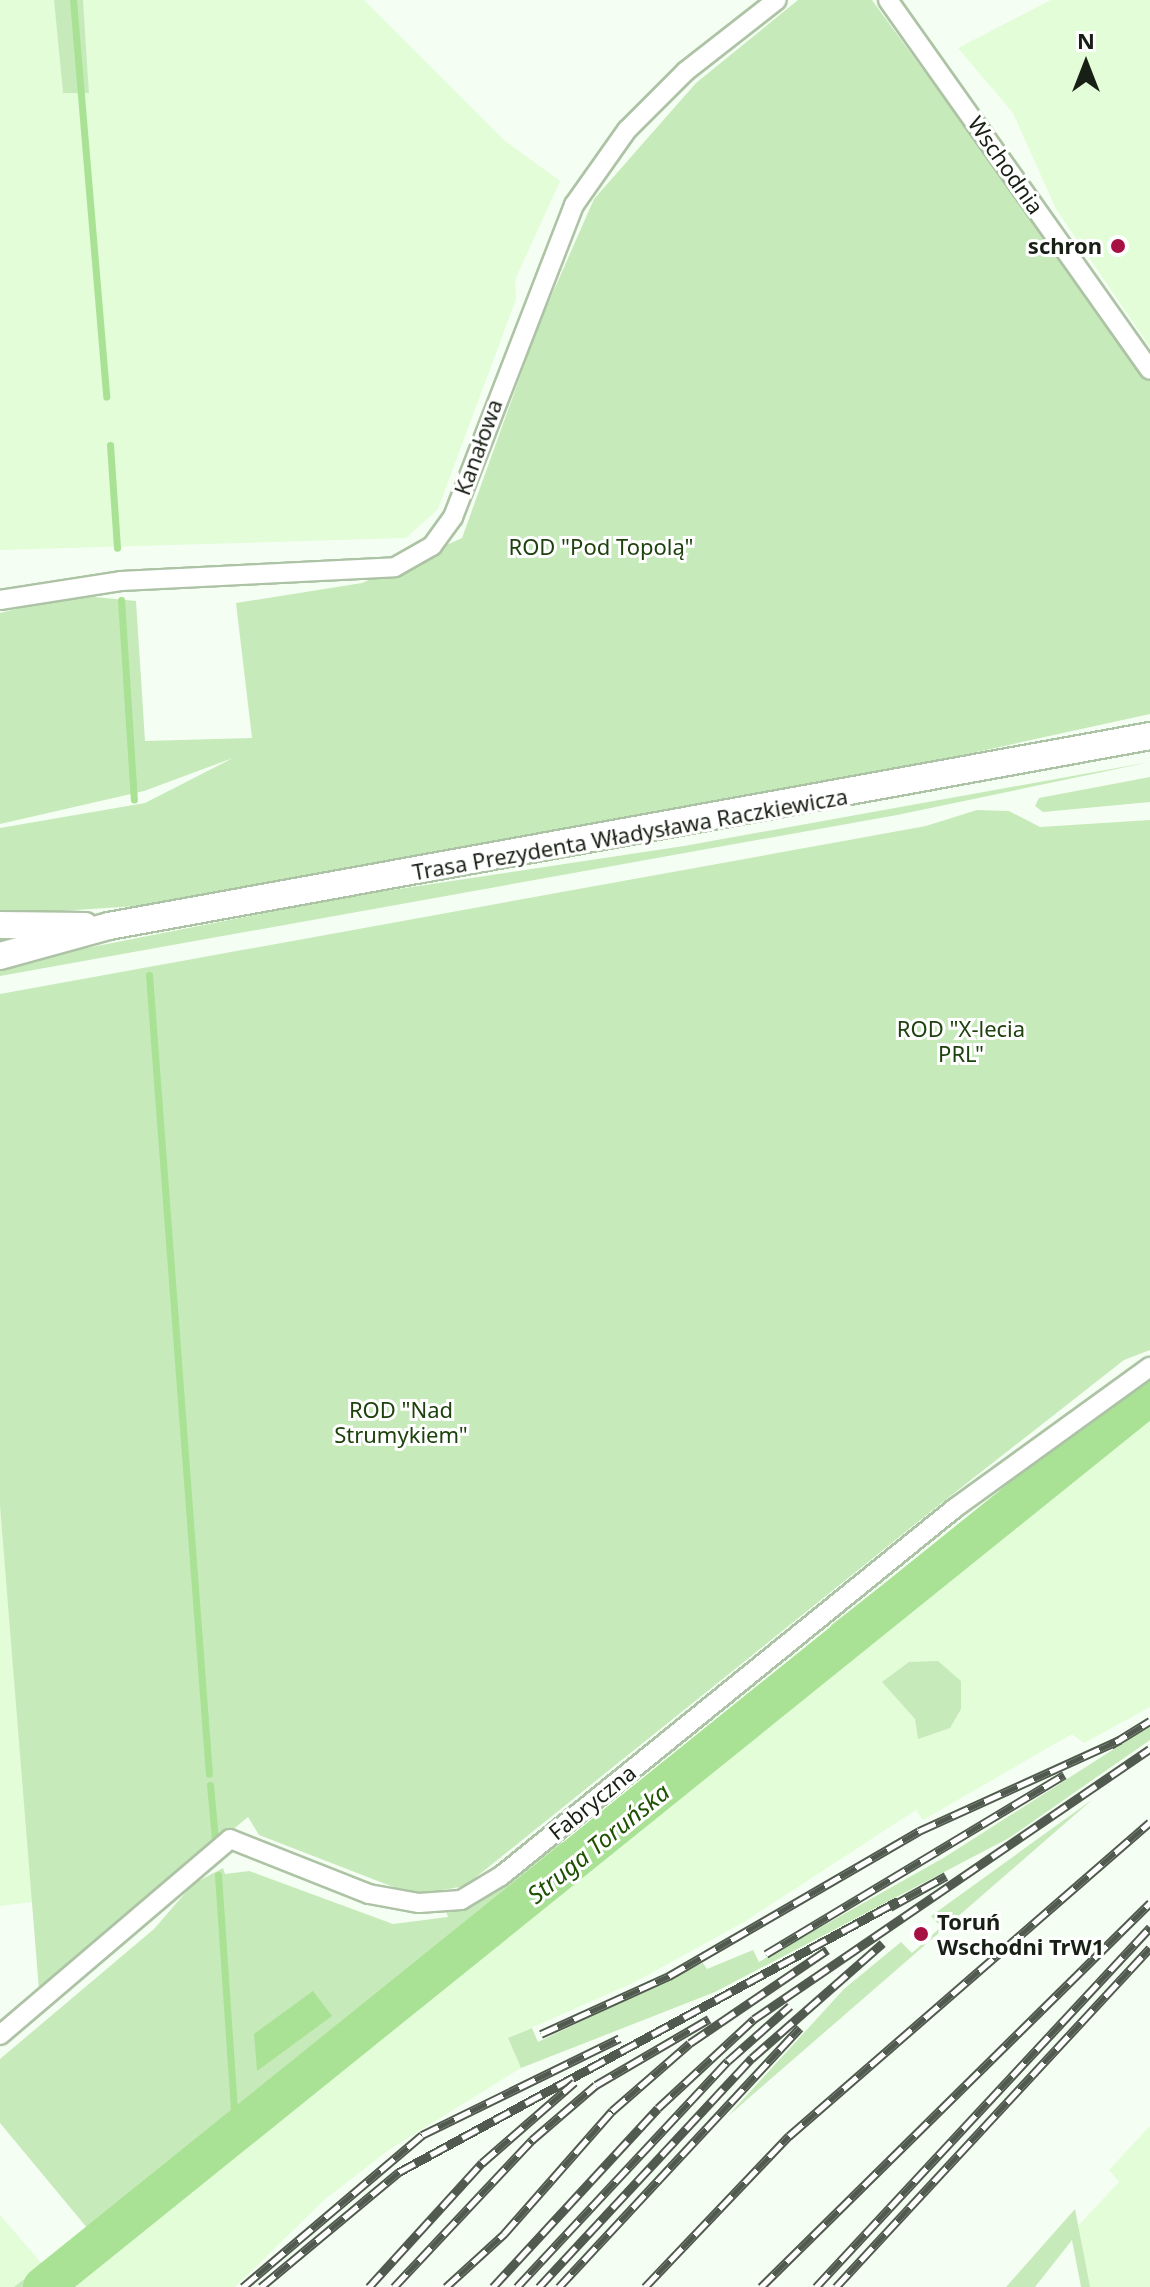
<!DOCTYPE html>
<html>
<head>
<meta charset="utf-8">
<style>
  body { margin:0 }
  #map { position:relative; width:1150px; height:2287px; overflow:hidden; background:#f5fef2; font-family:"Noto Sans",sans-serif }
  div>[style] { position:absolute }
  .built>* { inset:0; background:#e2fdd8 }
  .green>* { inset:0; background:#c7eabb }
  .water>* { inset:0; background:#a9e294 }
  .stream>* { height:7px; margin:-3.5px; padding:0 3.5px; transform-origin:3.5px; border-radius:3.5px; background:#a9e294 }
  .river>* { height:40px; margin:-20px; padding:0 20px; transform-origin:20px; border-radius:20px; background:#a9e294 }
  .roads { filter:drop-shadow(2px 0 #adc3a5) drop-shadow(-2px 0 #adc3a5) drop-shadow(0 2px #adc3a5) drop-shadow(0 -2px #adc3a5) }
  .street>* { height:18px; margin:-9px; padding:0 9px; transform-origin:9px; border-radius:9px; background:#fff }
  .secondary>* { height:26px; margin:-13px; padding:0 13px; transform-origin:13px; border-radius:13px; background:#fff }
  .rail>* { height:9px; margin-top:-4.5px; transform-origin:0; background:repeating-linear-gradient(90deg,#fff 0 18px,#515a4e 0 36px); box-sizing:border-box; border-block:2px solid #515a4e }
  .dots>* { width:22px; height:22px; translate:-50% -50%; box-sizing:border-box; border:4px solid #fff; border-radius:50% }
  span { translate:-50% -50%; white-space:nowrap; text-align:center; line-height:1.15; -webkit-text-stroke:6px #fff; paint-order:stroke }
  .street-label { font-size:22px; color:#182015 }
  .poi-label { font-size:22px; color:#182015; font-weight:700 }
  .right { translate:-100% -50%; text-align:right }
  .left { translate:0 -50%; text-align:left }
  .park-label { font-size:22px; color:#1e420d }
  .water-label { font-size:24px; color:#1e5200; font-style:italic }
  .north { position:absolute; left:1046px; top:24px; width:80px; height:80px; -webkit-text-stroke:6px #fff; paint-order:stroke; rotate:0deg; font-size:22px; font-weight:700; line-height:32px; text-align:center; color:#182015 }
  .north::after { content:''; display:block; margin:auto; width:28px; height:36px; background:#182015; clip-path:polygon(50% 0,100% 100%,50% 72%,0 100%) }
</style>
</head>
<body>
<div id="map">
  <div class="built">
    <i style="clip-path:polygon(0 0,54px 0,63px 93px,89px 92px,83px 0,364px 0,505px 141px,560px 181px,515px 280px,516px 299px,438px 509px,406px 538px,0 550px)"></i>
    <i style="clip-path:polygon(1051px 0,1150px 0,1150px 347px,1056px 209px,1013px 113px,958px 48px)"></i>
    <i style="clip-path:polygon(1150px 1403px,1150px 1707px,1084px 1743px,1072px 1734px,923px 1820px,916px 1810px,744px 1922px,635px 1982px,508px 2038px,521px 2068px,390px 2149px,324px 2200px,235px 2287px,73px 2287px,818px 1677px,888px 1627px)"></i>
    <i style="clip-path:polygon(0 1507px,33px 1902px,0 1906px)"></i>
    <i style="clip-path:polygon(1150px 2126px,1150px 2287px,1084px 2287px,1076px 2228px,1119px 2182px,1109px 2170px)"></i>
    <i style="clip-path:polygon(0 2215px,43px 2265px,14px 2287px,0 2287px)"></i>
  </div>
  <div class="green">
    <i style="clip-path:polygon(54px 0,83px 0,89px 93px,63px 93px)"></i>
    <i style="clip-path:polygon(798px 0,872px 0,1150px 381px,1150px 714px,862px 777px,137px 906px,0 915px,0 828px,145px 803px,233px 758px,144px 791px,0 824px,0 613px,74px 595px,136px 601px,145px 741px,252px 738px,236px 603px,362px 583px,462px 538px,539px 324px,594px 199px,696px 83px)"></i>
    <i style="clip-path:polygon(1150px 762px,897px 815px,0 976px,0 965px,352px 896px,684px 846px)"></i>
    <i style="clip-path:polygon(1150px 777px,1150px 802px,1043px 812px,1035px 806px,1039px 798px)"></i>
    <i style="clip-path:polygon(977px 810px,1009px 811px,1040px 827px,1150px 820px,1150px 1350px,1124px 1360px,939px 1505px,465px 1886px,414px 1895px,259px 1835px,248px 1817px,39px 1990px,0 1506px,0 994px,926px 826px)"></i>
    <i style="clip-path:polygon(1150px 1377px,1150px 1403px,838px 1664px,826px 1643px,831px 1625px)"></i>
    <i style="clip-path:polygon(808px 1661px,818px 1677px,73px 2287px,14px 2287px,88px 2229px,0 2123px,0 2059px,154px 1929px,193px 1884px,223px 1868px,225px 1874px,249px 1871px,393px 1924px,448px 1917px,446px 1912px,474px 1903px,551px 1844px,577px 1840px)"></i>
    <i style="clip-path:polygon(938px 1661px,961px 1681px,961px 1709px,950px 1728px,918px 1739px,915px 1719px,882px 1682px,909px 1662px)"></i>
    <i style="clip-path:polygon(1150px 1726px,1150px 1740px,1009px 1838px,715px 1992px,521px 2068px,508px 2038px,532px 2028px,538px 2042px,703px 1963px,707px 1969px,753px 1950px,759px 1962px,945px 1857px)"></i>
    <i style="clip-path:polygon(1093px 1799px,727px 2117px,844px 1989px,901px 1942px,912px 1953px,941px 1927px,931px 1916px)"></i>
    <i style="clip-path:polygon(1075px 2209px,1090px 2287px,1081px 2287px,1072px 2240px,1035px 2287px,1006px 2287px)"></i>
  </div>
  <div class="water">
    <i style="clip-path:polygon(313px 1991px,332px 2016px,257px 2071px,254px 2034px)"></i>
  </div>
  <div class="stream">
    <i style="left:73px;top:0;width:398px;rotate:85.2deg"></i>
    <i style="left:110px;top:445px;width:103px;rotate:86.1deg"></i>
    <i style="left:121px;top:600px;width:200px;rotate:86.3deg"></i>
    <i style="left:149px;top:975px;width:801px;rotate:85.71deg"></i>
    <i style="left:210px;top:1785px;width:54px;rotate:84.7deg"></i>
    <i style="left:218px;top:1875px;width:264px;rotate:86.1deg"></i>
  </div>
  <div class="river">
    <i style="left:43px;top:2287px;width:1422px;rotate:-38.86deg"></i>
  </div>
  <div class="roads">
    <div class="street">
      <i style="left:888px;top:0;width:453px;rotate:54.7deg"></i>
      <i style="left:0;top:600px;width:122px;rotate:-8.9deg"></i>
      <i style="left:121px;top:581px;width:274px;rotate:-2.9deg"></i>
      <i style="left:395px;top:567px;width:43px;rotate:-29.6deg"></i>
      <i style="left:432px;top:546px;width:36px;rotate:-54deg"></i>
      <i style="left:453px;top:517px;width:335px;rotate:-68.8deg"></i>
      <i style="left:574px;top:205px;width:92px;rotate:-54.8deg"></i>
      <i style="left:627px;top:130px;width:83px;rotate:-45deg"></i>
      <i style="left:686px;top:71px;width:115px;rotate:-38deg"></i>
      <i style="left:0;top:2035px;width:302px;rotate:-40.4deg"></i>
      <i style="left:230px;top:1839px;width:149px;rotate:21.6deg"></i>
      <i style="left:369px;top:1894px;width:51px;rotate:10.2deg"></i>
      <i style="left:419px;top:1903px;width:42px;rotate:-4.1deg"></i>
      <i style="left:461px;top:1900px;width:47px;rotate:-31deg"></i>
      <i style="left:501px;top:1876px;width:584px;rotate:-39.03deg"></i>
      <i style="left:955px;top:1508px;width:241px;rotate:-35.9deg"></i>
    </div>
    <div class="secondary">
      <i style="left:0;top:925px;width:85px;rotate:0.7deg"></i>
      <i style="left:0;top:956px;width:113px;rotate:-15.4deg"></i>
      <i style="left:109px;top:926px;width:1058px;rotate:-10.34deg"></i>
    </div>
  </div>
  <div class="rail">
    <i style="left:1111px;top:1745px;width:46px;rotate:-31.6deg"></i>
    <i style="left:890px;top:1907px;width:64px;rotate:-29deg"></i>
    <i style="left:766px;top:1954px;width:348px;rotate:-31deg"></i>
    <i style="left:541px;top:2034px;width:141px;rotate:-24.4deg"></i>
    <i style="left:669px;top:1976px;width:289px;rotate:-30.1deg"></i>
    <i style="left:919px;top:1831px;width:221px;rotate:-24.4deg"></i>
    <i style="left:243px;top:2287px;width:235px;rotate:-40.3deg"></i>
    <i style="left:422px;top:2135px;width:220px;rotate:-26.1deg"></i>
    <i style="left:261px;top:2287px;width:180px;rotate:-39.8deg"></i>
    <i style="left:399px;top:2172px;width:568px;rotate:-28.51deg"></i>
    <i style="left:369px;top:2287px;width:168px;rotate:-47.7deg"></i>
    <i style="left:482px;top:2163px;width:123px;rotate:-41.1deg"></i>
    <i style="left:394px;top:2287px;width:202px;rotate:-46.8deg"></i>
    <i style="left:532px;top:2140px;width:84px;rotate:-40.7deg"></i>
    <i style="left:596px;top:2085px;width:131px;rotate:-30.3deg"></i>
    <i style="left:446px;top:2287px;width:79px;rotate:-42.4deg"></i>
    <i style="left:504px;top:2234px;width:164px;rotate:-48.7deg"></i>
    <i style="left:612px;top:2111px;width:103px;rotate:-41.1deg"></i>
    <i style="left:690px;top:2043px;width:166px;rotate:-34.2deg"></i>
    <i style="left:493px;top:2287px;width:243px;rotate:-47.3deg"></i>
    <i style="left:658px;top:2108px;width:131px;rotate:-42.8deg"></i>
    <i style="left:754px;top:2019px;width:479px;rotate:-34.3deg"></i>
    <i style="left:517px;top:2287px;width:309px;rotate:-47deg"></i>
    <i style="left:728px;top:2061px;width:83px;rotate:-41.6deg"></i>
    <i style="left:539px;top:2287px;width:313px;rotate:-47.1deg"></i>
    <i style="left:752px;top:2058px;width:174px;rotate:-41.3deg"></i>
    <i style="left:559px;top:2287px;width:354px;rotate:-47.1deg"></i>
    <i style="left:645px;top:2287px;width:209px;rotate:-46.4deg"></i>
    <i style="left:789px;top:2136px;width:478px;rotate:-41deg"></i>
    <i style="left:761px;top:2287px;width:547px;rotate:-44.63deg"></i>
    <i style="left:816px;top:2287px;width:491px;rotate:-47.1deg"></i>
    <i style="left:836px;top:2287px;width:462px;rotate:-47.2deg"></i>
  </div>
  <div class="dots">
    <i style="left:1118px;top:246px;background:#a71043"></i>
    <i style="left:921px;top:1934px;background:#a71043"></i>
  </div>
  <div class="street-label">
    <span style="left:1006px;top:165px;rotate:55deg">Wschodnia</span>
    <span style="left:478px;top:447px;rotate:-70deg">Kanałowa</span>
    <span style="left:630px;top:834px;rotate:-10deg">Trasa Prezydenta Władysława Raczkiewicza</span>
    <span style="left:592px;top:1802px;rotate:-39deg">Fabryczna</span>
  </div>
  <div class="poi-label">
    <span class="right" style="left:1102px;top:246px">schron</span>
    <span class="left" style="left:937px;top:1934px">Toruń<br>Wschodni TrW1</span>
  </div>
  <div class="park-label">
    <span style="left:601px;top:547px">ROD "Pod Topolą"</span>
    <span style="left:961px;top:1041px">ROD "X-lecia<br>PRL"</span>
    <span style="left:401px;top:1422px">ROD "Nad<br>Strumykiem"</span>
  </div>
  <div class="water-label">
    <span style="left:598px;top:1843px;rotate:-39deg">Struga Toruńska</span>
  </div>
  <div class="north">N</div>
</div>
</body>
</html>
